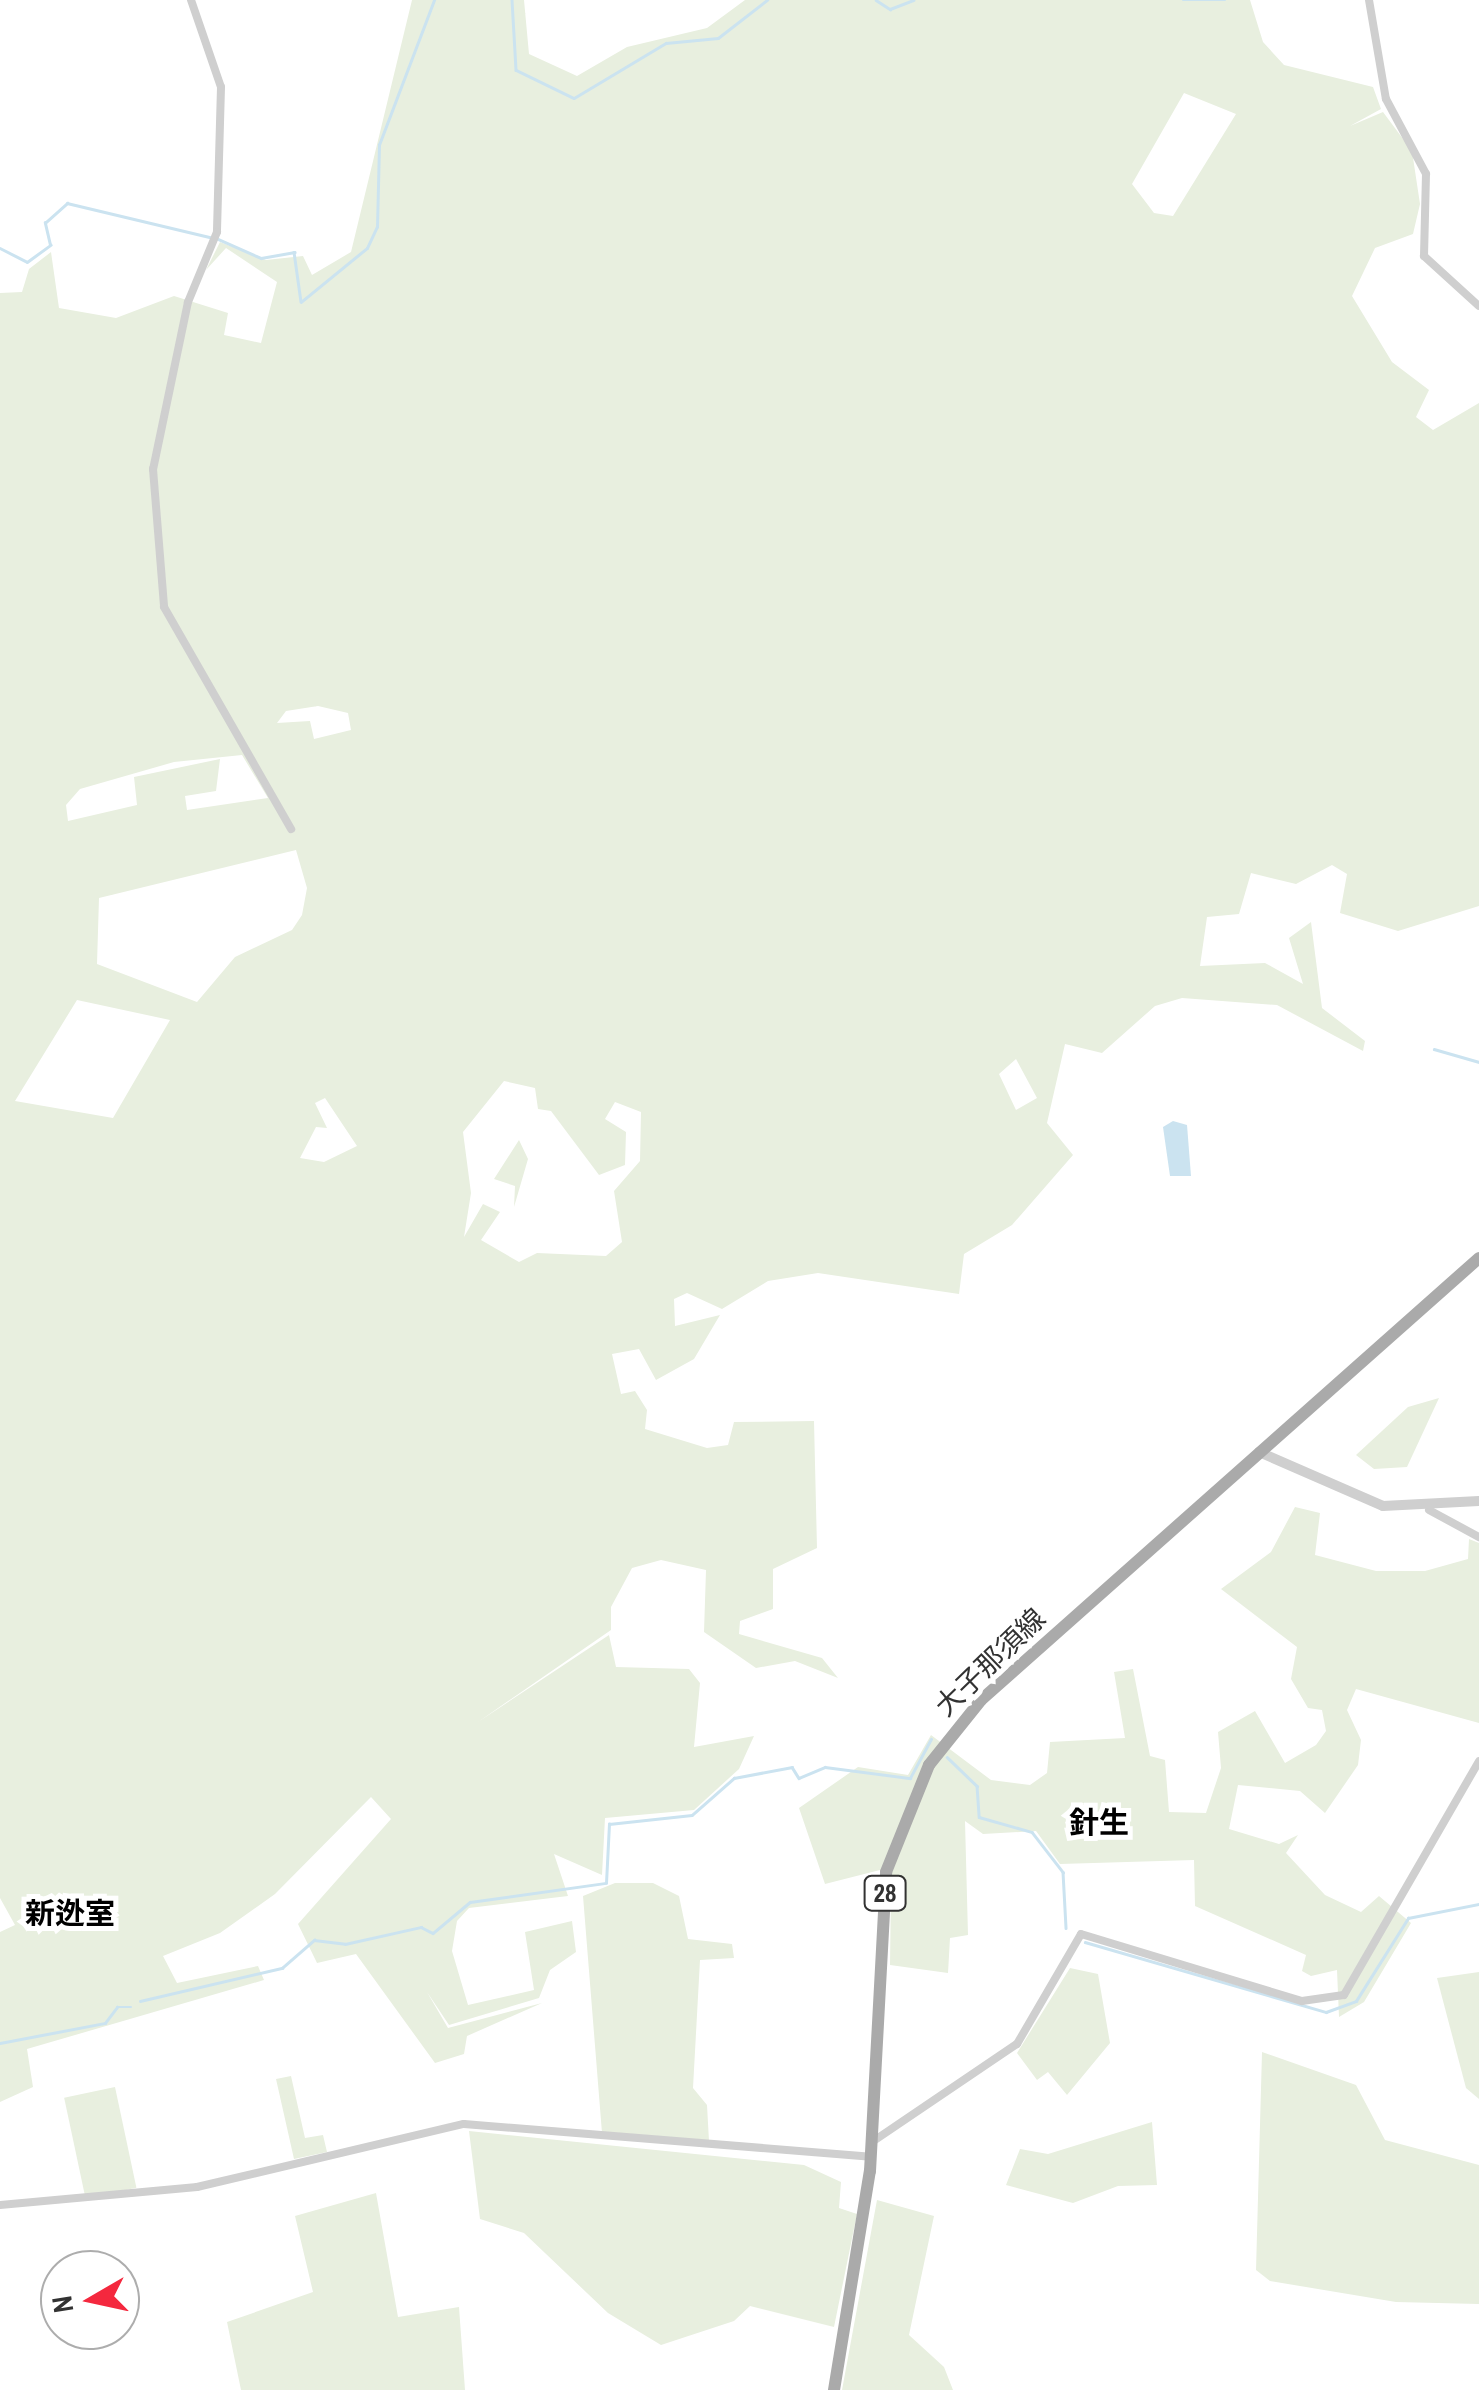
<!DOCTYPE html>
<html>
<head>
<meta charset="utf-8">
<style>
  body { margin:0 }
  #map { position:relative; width:1479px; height:2390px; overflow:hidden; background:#fff; font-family:"Archivo Narrow","Noto Sans JP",sans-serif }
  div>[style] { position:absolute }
  .green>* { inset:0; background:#e8efdf; transform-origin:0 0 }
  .water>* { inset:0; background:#cbe3f0 }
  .stream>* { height:2.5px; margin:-1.25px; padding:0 1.25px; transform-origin:1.25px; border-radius:1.25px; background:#cbe3f0 }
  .minor>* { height:8px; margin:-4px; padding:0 4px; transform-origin:4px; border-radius:4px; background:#cfcfcf }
  .tertiary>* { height:10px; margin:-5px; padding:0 5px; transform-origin:5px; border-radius:5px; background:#cfcfcf }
  .primary>* { height:12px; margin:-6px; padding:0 6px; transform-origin:6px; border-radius:6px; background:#aaa }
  span { translate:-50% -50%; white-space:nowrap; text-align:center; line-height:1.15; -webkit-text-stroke:10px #fff; paint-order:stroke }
  .shield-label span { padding:2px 8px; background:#fff; border:2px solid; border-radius:8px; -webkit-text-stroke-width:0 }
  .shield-label { font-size:25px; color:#323232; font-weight:700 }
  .street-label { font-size:28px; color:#323232 }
  .neighbourhood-label { font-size:30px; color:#000; font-weight:700 }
  .north { position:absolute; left:40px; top:2250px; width:100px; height:100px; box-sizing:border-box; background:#fff; border:2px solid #adadad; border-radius:50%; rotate:261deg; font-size:28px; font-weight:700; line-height:40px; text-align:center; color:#323232 }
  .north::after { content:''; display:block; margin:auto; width:35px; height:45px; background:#f4283e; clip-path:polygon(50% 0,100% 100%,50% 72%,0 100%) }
</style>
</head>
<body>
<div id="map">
  <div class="green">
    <i style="clip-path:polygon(evenodd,412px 0,524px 0,529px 54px,577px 76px,627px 47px,707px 28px,745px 0,1250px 0,1263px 42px,1284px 65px,1373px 87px,1381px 109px,1350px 126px,1383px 112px,1412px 151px,1420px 204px,1413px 234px,1375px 248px,1352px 296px,1392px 362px,1429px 390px,1416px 417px,1433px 430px,1479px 403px,1479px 906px,1398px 931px,1340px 913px,1347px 874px,1332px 865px,1296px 884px,1251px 873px,1239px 914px,1207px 917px,1200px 966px,1265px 963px,1303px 984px,1289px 938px,1311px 922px,1322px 1008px,1365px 1041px,1363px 1051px,1277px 1005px,1182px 998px,1155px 1006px,1102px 1053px,1065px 1044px,1047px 1123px,1073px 1155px,1012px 1225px,964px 1254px,959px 1294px,818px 1273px,768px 1281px,722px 1309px,687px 1293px,674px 1299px,675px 1326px,720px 1315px,694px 1359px,656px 1380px,639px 1349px,612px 1354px,621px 1394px,635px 1391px,647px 1410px,645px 1429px,707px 1448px,728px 1445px,734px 1422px,814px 1421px,817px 1548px,773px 1569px,773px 1609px,740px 1621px,739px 1634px,822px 1658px,838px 1678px,795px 1661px,756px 1668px,704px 1632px,706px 1570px,661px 1560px,632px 1568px,611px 1607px,611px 1630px,478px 1722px,609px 1635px,616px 1667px,689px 1669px,700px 1683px,694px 1747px,754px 1736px,739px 1769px,694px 1810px,605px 1818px,602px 1875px,554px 1854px,568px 1896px,469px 1908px,457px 1921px,452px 1951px,468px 2005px,534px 1990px,525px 1932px,572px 1921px,576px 1952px,550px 1970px,539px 1998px,449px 2025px,427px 1992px,448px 2028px,542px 2003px,467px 2036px,464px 2054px,435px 2063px,356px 1954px,317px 1963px,298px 1924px,391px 1819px,371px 1797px,275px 1894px,220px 1933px,163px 1956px,177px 1983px,258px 1966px,264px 1980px,27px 2049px,33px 2087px,0 2102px,0 1932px,15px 1925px,0 1898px,0 293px,22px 292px,29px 269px,51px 252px,59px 308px,116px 318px,174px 296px,228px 313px,224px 335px,261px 343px,277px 282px,226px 248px,206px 270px,220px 242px,266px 260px,303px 256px,312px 275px,351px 252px,412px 0,1184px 93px,1236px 114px,1173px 216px,1154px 213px,1132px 184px,1184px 93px,412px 0,318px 706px,348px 713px,351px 730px,314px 739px,310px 721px,277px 723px,286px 711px,318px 706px,412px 0,242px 755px,268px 798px,187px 810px,185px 796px,216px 791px,220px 759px,134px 777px,137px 805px,68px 821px,66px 805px,80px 789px,174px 762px,242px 755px,412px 0,296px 850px,307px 888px,302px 915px,292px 930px,235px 957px,197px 1002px,97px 964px,99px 898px,296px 850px,412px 0,77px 1000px,170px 1020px,113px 1118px,15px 1101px,77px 1000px,412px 0,1016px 1059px,1037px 1098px,1016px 1110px,999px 1074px,1016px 1059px,412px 0,504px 1081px,535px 1088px,538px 1109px,551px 1111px,599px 1175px,625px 1165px,626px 1132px,605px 1119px,615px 1102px,641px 1112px,640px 1161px,614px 1191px,622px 1242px,606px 1256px,537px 1253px,519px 1262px,481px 1240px,500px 1212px,483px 1204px,464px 1237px,471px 1193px,463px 1132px,504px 1081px,412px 0,325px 1098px,357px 1146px,324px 1162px,300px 1158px,316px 1127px,327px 1128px,315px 1103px,325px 1098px)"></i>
    <i style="clip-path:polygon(519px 1140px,528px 1159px,514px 1207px,515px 1186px,494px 1179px)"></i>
    <i style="clip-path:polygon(1439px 1398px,1407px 1467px,1374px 1469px,1356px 1455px,1408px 1407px)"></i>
    <i style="clip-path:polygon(1295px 1507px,1320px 1513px,1315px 1555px,1376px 1571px,1425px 1571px,1468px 1559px,1469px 1539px,1479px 1543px,1479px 1723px,1356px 1689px,1347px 1710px,1361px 1740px,1358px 1765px,1325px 1813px,1300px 1791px,1238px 1785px,1229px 1829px,1279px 1844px,1298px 1835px,1286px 1853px,1325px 1895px,1361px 1912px,1379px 1896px,1411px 1923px,1364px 2002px,1339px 2017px,1337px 1970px,1311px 1976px,1302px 1971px,1306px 1955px,1195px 1906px,1194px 1860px,1060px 1864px,1036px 1831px,983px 1834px,965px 1821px,968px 1935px,950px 1938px,948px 1973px,890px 1965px,891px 1887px,880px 1870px,825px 1884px,799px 1808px,858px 1767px,908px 1775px,931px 1735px,991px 1780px,1030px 1785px,1047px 1773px,1050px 1742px,1125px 1738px,1114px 1672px,1133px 1669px,1150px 1756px,1165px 1760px,1169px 1812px,1206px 1813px,1221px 1768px,1218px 1732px,1255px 1711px,1285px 1763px,1316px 1745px,1326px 1731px,1322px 1710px,1308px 1708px,1291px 1679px,1297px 1647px,1221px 1589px,1271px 1552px)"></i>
    <i style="clip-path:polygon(615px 1883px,653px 1883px,679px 1896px,688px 1939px,732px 1944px,734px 1958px,700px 1960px,693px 2088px,707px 2105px,709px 2141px,602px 2133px,583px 1896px)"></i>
    <i style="clip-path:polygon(1070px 1968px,1098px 1974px,1110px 2043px,1067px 2095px,1048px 2072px,1037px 2080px,1017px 2053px)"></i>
    <i style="clip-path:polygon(1479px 1972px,1479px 2099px,1466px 2088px,1437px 1978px)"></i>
    <i style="clip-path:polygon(1262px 2052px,1356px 2085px,1385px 2140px,1479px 2165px,1479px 2304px,1396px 2302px,1270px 2281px,1256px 2270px)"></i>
    <i style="clip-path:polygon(291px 2076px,305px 2138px,323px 2135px,327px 2152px,294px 2159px,276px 2079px)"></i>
    <i style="left:115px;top:2087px;width:103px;height:52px;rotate:78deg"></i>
    <i style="clip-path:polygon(1152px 2122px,1157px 2185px,1118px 2186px,1073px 2203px,1006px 2185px,1020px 2149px,1048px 2154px)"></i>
    <i style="clip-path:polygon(469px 2131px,804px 2165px,841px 2182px,839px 2208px,857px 2214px,834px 2327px,750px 2306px,734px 2321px,661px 2345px,608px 2313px,524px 2233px,480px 2219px)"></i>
    <i style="clip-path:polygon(376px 2193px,398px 2317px,459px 2307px,465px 2390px,241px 2390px,227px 2322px,313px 2292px,295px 2216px)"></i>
    <i style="clip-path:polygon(877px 2200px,934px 2216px,909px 2335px,944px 2367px,953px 2390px,842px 2390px)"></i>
  </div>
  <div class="water">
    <i style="clip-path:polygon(1173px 1121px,1187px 1125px,1191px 1176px,1170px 1176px,1163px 1127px)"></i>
  </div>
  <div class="stream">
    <i style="left:512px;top:0;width:70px;rotate:86.7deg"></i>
    <i style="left:516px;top:70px;width:64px;rotate:25.8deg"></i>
    <i style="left:574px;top:98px;width:107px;rotate:-30.9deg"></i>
    <i style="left:666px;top:43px;width:52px;rotate:-5.5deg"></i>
    <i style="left:718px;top:38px;width:62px;rotate:-37.8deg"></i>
    <i style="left:876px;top:0;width:17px;rotate:33deg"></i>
    <i style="left:890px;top:9px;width:25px;rotate:-21deg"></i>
    <i style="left:1183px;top:0;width:42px"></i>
    <i style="left:218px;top:239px;width:47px;rotate:23.8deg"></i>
    <i style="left:261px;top:258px;width:34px;rotate:-10deg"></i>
    <i style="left:294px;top:252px;width:50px;rotate:82deg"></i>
    <i style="left:301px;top:302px;width:85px;rotate:-39.3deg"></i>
    <i style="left:367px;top:248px;width:23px;rotate:-65deg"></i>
    <i style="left:377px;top:227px;width:82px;rotate:-88.6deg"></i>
    <i style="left:379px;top:145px;width:155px;rotate:-69.2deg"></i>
    <i style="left:0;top:248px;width:30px;rotate:27deg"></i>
    <i style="left:27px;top:262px;width:29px;rotate:-36deg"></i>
    <i style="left:50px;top:245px;width:23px;rotate:-103deg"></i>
    <i style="left:45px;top:223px;width:30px;rotate:-42deg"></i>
    <i style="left:67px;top:203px;width:147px;rotate:13.4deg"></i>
    <i style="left:1434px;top:1049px;width:47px;rotate:16.1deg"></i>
    <i style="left:947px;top:1757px;width:42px;rotate:44deg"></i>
    <i style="left:977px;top:1786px;width:31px;rotate:86deg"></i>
    <i style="left:979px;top:1817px;width:55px;rotate:15.8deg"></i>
    <i style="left:1032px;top:1832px;width:51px;rotate:52.2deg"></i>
    <i style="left:1063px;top:1872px;width:56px;rotate:86.9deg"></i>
    <i style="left:1085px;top:1942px;width:251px;rotate:16.2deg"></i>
    <i style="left:1326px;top:2012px;width:32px;rotate:-20deg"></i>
    <i style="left:1356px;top:2001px;width:98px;rotate:-57.9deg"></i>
    <i style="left:1408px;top:1918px;width:72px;rotate:-11.2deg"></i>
    <i style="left:140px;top:2001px;width:146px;rotate:-13.1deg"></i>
    <i style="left:282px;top:1968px;width:43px;rotate:-41.2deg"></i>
    <i style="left:314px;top:1940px;width:31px;rotate:7deg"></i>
    <i style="left:345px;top:1944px;width:78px;rotate:-12.6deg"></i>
    <i style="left:421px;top:1927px;width:13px;rotate:27deg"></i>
    <i style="left:433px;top:1933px;width:48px;rotate:-40deg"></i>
    <i style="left:470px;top:1902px;width:137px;rotate:-8deg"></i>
    <i style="left:606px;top:1883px;width:59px;rotate:-87.1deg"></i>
    <i style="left:609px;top:1824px;width:83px;rotate:-6.2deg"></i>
    <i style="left:692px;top:1815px;width:56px;rotate:-41.4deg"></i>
    <i style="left:734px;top:1778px;width:59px;rotate:-10.7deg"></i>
    <i style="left:792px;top:1767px;width:13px;rotate:58deg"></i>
    <i style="left:799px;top:1778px;width:28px;rotate:-23deg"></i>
    <i style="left:825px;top:1767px;width:86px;rotate:7.4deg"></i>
    <i style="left:910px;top:1778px;width:44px;rotate:-61.7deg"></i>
    <i style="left:0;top:2043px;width:107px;rotate:-10.8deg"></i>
    <i style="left:105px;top:2023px;width:20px;rotate:-53deg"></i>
    <i style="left:117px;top:2007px;width:14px"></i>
  </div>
  <div class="minor">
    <i style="left:191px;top:0;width:92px;rotate:71deg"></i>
    <i style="left:221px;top:87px;width:145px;rotate:91.6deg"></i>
    <i style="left:217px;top:232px;width:76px;rotate:112.5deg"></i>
    <i style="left:188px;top:302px;width:171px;rotate:101.8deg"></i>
    <i style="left:153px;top:469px;width:138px;rotate:85.4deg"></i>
    <i style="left:164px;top:607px;width:256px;rotate:60.2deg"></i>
    <i style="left:1369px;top:0;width:100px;rotate:80.3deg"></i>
    <i style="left:1386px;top:99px;width:85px;rotate:61.9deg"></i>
    <i style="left:1426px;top:174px;width:82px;rotate:91.4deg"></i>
    <i style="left:1424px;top:256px;width:74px;rotate:42.3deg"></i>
    <i style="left:1429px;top:1510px;width:57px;rotate:28.4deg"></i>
    <i style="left:872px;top:2142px;width:175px;rotate:-34.1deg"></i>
    <i style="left:1017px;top:2044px;width:127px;rotate:-59.8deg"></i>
    <i style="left:1081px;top:1934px;width:231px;rotate:16.9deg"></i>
    <i style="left:1302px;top:2001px;width:42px;rotate:-8.1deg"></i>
    <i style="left:1344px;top:1995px;width:270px;rotate:-60deg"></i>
    <i style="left:0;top:2205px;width:198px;rotate:-5.2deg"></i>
    <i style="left:197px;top:2187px;width:274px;rotate:-13.3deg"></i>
    <i style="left:464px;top:2124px;width:408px;rotate:4.6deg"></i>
  </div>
  <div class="tertiary">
    <i style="left:1259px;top:1452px;width:135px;rotate:23.5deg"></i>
    <i style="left:1383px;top:1506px;width:96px;rotate:-3deg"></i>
  </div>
  <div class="primary">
    <i style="left:834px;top:2390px;width:222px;rotate:-80.7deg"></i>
    <i style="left:870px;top:2171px;width:299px;rotate:-86.9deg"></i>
    <i style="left:886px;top:1872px;width:115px;rotate:-68.1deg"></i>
    <i style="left:929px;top:1765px;width:83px;rotate:-51.3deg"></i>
    <i style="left:981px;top:1700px;width:666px;rotate:-41.59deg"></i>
  </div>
  <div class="shield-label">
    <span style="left:885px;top:1893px">28</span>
  </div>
  <div class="street-label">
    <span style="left:990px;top:1662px;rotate:-44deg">大子那須線</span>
  </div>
  <div class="neighbourhood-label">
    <span style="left:1099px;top:1822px">針生</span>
    <span style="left:70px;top:1913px">新迯室</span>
  </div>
  <div class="north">N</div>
</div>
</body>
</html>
